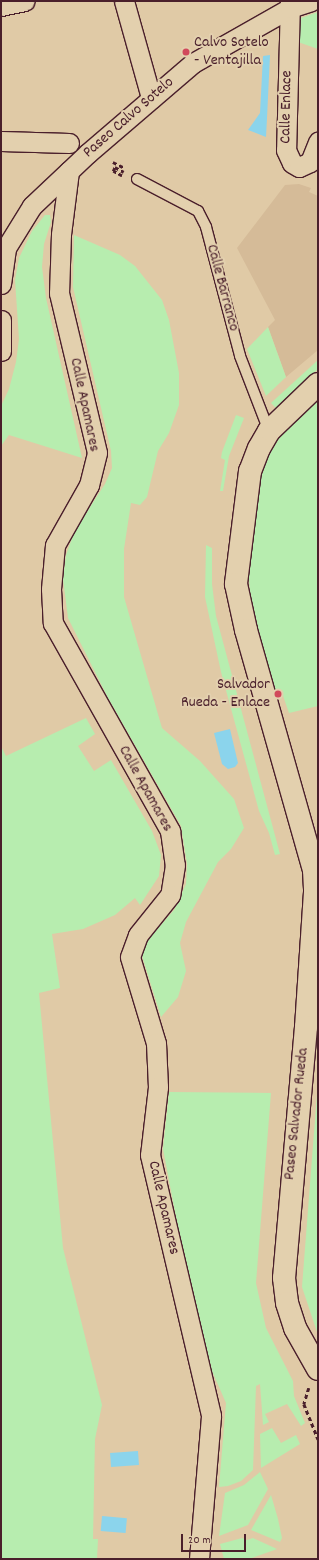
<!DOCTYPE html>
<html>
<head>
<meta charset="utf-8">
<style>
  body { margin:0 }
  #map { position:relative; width:319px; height:1560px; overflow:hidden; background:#e0caa6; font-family:Dekko,sans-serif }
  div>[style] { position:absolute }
  .built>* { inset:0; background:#d5bb98 }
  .green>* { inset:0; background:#b7edaf }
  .water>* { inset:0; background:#8bd4ec; transform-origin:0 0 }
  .path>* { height:2.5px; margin-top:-1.25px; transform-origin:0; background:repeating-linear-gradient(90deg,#4a1f2b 0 4px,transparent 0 7px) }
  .roads { filter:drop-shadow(1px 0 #4a1f2b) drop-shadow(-1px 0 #4a1f2b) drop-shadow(0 1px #4a1f2b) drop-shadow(0 -1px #4a1f2b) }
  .lane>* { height:10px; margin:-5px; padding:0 5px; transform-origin:5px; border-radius:5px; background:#e3d0ae }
  .street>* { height:19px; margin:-9.5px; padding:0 9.5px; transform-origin:9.5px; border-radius:9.5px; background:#e3d0ae }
  .secondary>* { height:22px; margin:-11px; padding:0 11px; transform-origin:11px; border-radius:11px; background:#e3d0ae }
  .dots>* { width:11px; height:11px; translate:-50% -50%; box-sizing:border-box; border:2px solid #e3d0ae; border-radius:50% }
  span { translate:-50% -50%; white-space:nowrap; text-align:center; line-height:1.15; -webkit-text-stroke:4px #e3d0ae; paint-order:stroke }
  .poi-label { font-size:16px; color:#4a1f2b }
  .left { translate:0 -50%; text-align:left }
  .right { translate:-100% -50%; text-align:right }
  .street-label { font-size:16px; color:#4a1f2b }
  .frame { position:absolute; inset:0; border:2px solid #4a1f2b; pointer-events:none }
  .scale { position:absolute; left:181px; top:1534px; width:65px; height:18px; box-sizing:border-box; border:2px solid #4a1f2b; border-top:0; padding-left:5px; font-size:12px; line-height:14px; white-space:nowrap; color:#4a1f2b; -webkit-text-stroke:3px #e3d0ae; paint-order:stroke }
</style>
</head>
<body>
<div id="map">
  <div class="built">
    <i style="clip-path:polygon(299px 184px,311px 188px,309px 192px,318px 196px,318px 350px,286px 377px,268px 327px,275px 320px,237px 248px,285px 185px)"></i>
  </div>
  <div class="green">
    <i style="clip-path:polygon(318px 12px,318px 49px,298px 42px,301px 18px)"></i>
    <i style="clip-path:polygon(45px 215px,50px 215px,51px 222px,44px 244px,42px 267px,46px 298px,82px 458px,9px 435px,1px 446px,1px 406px,9px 389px,16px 362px,19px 339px,15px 280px,19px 258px,32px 231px)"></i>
    <i style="clip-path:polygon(74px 235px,120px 255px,135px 266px,162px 300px,169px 320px,179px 373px,179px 405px,169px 433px,158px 451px,147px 497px,140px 505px,131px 503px,124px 549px,124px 597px,162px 728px,200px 761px,234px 799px,244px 828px,231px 849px,218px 862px,186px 922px,180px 943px,186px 971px,178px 997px,161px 1017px,142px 956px,146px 942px,174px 910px,186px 884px,187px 864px,181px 826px,108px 698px,68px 618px,63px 579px,66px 555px,75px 530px,105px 484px,112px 468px,111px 451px,73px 287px)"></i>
    <i style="clip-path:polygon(268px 327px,286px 377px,266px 396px,247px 349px)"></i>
    <i style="clip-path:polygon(318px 360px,318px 369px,276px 408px,271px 403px)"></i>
    <i style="clip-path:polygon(318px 398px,318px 706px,289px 713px,281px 690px,275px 691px,252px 613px,248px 569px,261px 477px,269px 452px,287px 426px)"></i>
    <i style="clip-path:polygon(236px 415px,244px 418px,229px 456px,223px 491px,220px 491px,225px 460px,221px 458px,222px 452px)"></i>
    <i style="clip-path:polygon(206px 545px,212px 548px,212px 584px,216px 616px,280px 854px,275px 855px,269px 833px,259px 811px,221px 672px,205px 597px)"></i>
    <i style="clip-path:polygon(86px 718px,95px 734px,78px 746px,94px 771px,111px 760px,152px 831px,161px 855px,159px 876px,140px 905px,135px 898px,115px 915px,83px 929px,52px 934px,60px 988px,39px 993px,63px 1248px,102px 1405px,95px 1439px,93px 1539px,98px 1539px,97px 1559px,1px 1559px,1px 746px,6px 756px)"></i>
    <i style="clip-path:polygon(318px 1081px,318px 1335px,302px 1287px)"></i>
    <i style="clip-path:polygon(169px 1092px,271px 1093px,256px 1283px,266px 1328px,293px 1381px,294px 1396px,305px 1423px,301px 1426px,287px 1404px,265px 1414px,269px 1422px,263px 1425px,260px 1384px,256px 1386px,253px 1470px,241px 1481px,228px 1486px,219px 1487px,226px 1403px,212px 1371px,180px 1238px,163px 1149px)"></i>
    <i style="clip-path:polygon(272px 1428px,281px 1443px,296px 1435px,300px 1444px,261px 1468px,260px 1434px)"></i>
    <i style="clip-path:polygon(260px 1472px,268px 1489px,248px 1525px,219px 1536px,225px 1493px,244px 1485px)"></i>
    <i style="clip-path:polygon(271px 1495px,278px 1519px,282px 1538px,280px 1542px,251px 1530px)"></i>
    <i style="clip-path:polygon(242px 1538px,247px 1540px,253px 1538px,277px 1549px,249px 1559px,224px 1559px,220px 1544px)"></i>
  </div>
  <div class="water">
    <i style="clip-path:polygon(270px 55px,267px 118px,266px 137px,248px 130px,260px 113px,263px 56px)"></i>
    <i style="clip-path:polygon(230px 729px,238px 763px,235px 767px,228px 769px,222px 764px,214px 733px)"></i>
    <i style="left:138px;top:1451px;width:14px;height:28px;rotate:86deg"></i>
    <i style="left:102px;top:1516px;width:25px;height:15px;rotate:5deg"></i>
  </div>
  <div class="path">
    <i style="left:113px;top:162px;width:13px;rotate:27deg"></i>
    <i style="left:122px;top:176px;width:10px;rotate:-151deg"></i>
    <i style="left:113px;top:171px;width:4px;rotate:-63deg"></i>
    <i style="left:115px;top:167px;width:10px;rotate:29deg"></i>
    <i style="left:309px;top:1388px;width:17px;rotate:107deg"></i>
    <i style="left:304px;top:1404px;width:38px;rotate:68deg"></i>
  </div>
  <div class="roads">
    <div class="lane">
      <i style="left:137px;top:179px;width:69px;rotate:27.7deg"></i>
      <i style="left:198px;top:211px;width:18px;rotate:63deg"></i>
      <i style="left:206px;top:227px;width:133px;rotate:75.2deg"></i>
      <i style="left:240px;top:356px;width:80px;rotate:68.9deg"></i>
    </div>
    <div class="street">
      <i style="left:124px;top:1px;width:101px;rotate:74.4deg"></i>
      <i style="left:290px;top:1px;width:149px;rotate:91.5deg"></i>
      <i style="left:286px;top:150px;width:14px;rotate:65deg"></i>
      <i style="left:292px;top:163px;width:8px;rotate:30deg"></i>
      <i style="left:299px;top:167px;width:12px;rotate:-24deg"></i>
      <i style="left:310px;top:162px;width:22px;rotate:-68deg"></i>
      <i style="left:1px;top:6px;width:24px;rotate:-12deg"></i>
      <i style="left:1px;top:141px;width:68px;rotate:1.7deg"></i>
      <i style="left:69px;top:171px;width:64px;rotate:97.2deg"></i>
      <i style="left:61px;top:234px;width:59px;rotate:91.9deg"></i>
      <i style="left:59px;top:293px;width:164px;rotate:76.6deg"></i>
      <i style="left:97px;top:453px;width:33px;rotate:104deg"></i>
      <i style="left:89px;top:485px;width:69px;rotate:119.5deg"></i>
      <i style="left:55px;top:545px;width:44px;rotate:95.2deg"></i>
      <i style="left:51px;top:589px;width:34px;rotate:87deg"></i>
      <i style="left:53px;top:623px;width:239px;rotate:60.6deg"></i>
      <i style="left:170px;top:831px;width:34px;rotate:82deg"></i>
      <i style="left:175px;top:865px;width:30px;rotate:99deg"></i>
      <i style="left:170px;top:895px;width:51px;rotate:128.7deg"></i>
      <i style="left:138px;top:935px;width:23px;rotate:110deg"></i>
      <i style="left:130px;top:957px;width:90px;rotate:73.2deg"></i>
      <i style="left:156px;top:1043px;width:44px;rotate:87.4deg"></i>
      <i style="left:158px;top:1087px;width:68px;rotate:96.7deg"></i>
      <i style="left:150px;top:1155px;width:268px;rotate:76.8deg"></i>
      <i style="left:211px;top:1416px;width:144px;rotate:94.8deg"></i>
      <i style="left:1px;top:284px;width:36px;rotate:-82deg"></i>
      <i style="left:6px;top:248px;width:49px;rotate:-58.2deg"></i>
      <i style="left:32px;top:206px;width:77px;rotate:-43.4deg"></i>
      <i style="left:88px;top:153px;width:138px;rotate:-40.6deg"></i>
      <i style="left:193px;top:63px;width:112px;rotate:-29.6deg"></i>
      <i style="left:290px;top:8px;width:22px;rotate:-18deg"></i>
      <i style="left:1px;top:320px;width:31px;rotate:90deg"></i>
    </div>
    <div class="secondary">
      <i style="left:318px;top:384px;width:68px;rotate:136.2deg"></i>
      <i style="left:269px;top:431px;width:20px;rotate:120deg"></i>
      <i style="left:259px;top:448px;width:25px;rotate:111deg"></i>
      <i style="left:250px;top:471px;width:114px;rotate:97.1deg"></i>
      <i style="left:236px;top:584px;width:47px;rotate:77.7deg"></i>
      <i style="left:246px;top:630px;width:249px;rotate:74.2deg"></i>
      <i style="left:314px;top:870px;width:22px;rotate:87deg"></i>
      <i style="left:315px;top:892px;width:135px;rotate:93.8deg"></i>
      <i style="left:306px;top:1027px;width:252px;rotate:95deg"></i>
      <i style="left:284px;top:1278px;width:25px;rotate:83deg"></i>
      <i style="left:287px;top:1303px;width:26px;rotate:72deg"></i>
      <i style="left:295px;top:1328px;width:47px;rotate:60.7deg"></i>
    </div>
  </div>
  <div class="dots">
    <i style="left:186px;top:52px;background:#d1495b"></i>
    <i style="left:278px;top:694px;background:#d1495b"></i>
  </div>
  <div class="poi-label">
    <span class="left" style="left:194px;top:52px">Calvo Sotelo<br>- Ventajilla</span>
    <span class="right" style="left:270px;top:694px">Salvador<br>Rueda - Enlace</span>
  </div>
  <div class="street-label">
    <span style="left:287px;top:107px;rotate:-89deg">Calle Enlace</span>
    <span style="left:129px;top:118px;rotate:-41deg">Paseo Calvo Sotelo</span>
    <span style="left:222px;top:288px;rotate:75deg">Calle Barranco</span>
    <span style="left:84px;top:405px;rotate:78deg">Calle Apamares</span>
    <span style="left:145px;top:789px;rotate:61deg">Calle Apamares</span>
    <span style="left:297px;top:1114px;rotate:-84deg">Paseo Salvador Rueda</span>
    <span style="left:163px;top:1208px;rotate:77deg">Calle Apamares</span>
  </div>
  <div class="frame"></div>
  <div class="scale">20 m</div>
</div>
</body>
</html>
